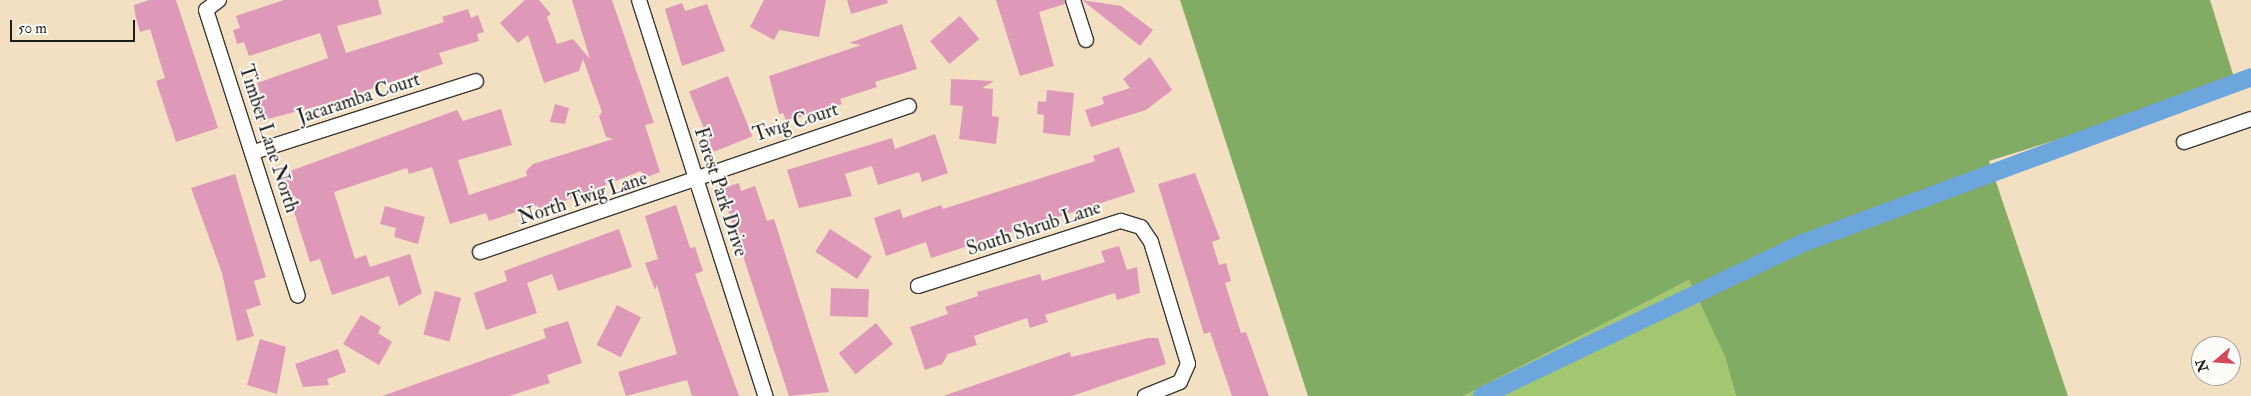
<!DOCTYPE html>
<html>
<head>
<meta charset="utf-8">
<style>
  body { margin:0 }
  #map { position:relative; width:2251px; height:396px; overflow:hidden; background:#f3e0c3; font-family:"IM FELL Double Pica",serif }
  div>[style] { position:absolute }
  .green>* { inset:0; background:#a3c771 }
  .forest>* { inset:0; background:#82ac63 }
  .canal>* { height:18px; margin:-9px; padding:0 9px; transform-origin:9px; border-radius:9px; background:#6da6dc }
  .building>* { inset:0; background:#de99b8; transform-origin:0 0 }
  .roads { filter:drop-shadow(1px 0 #3c3935) drop-shadow(-1px 0 #3c3935) drop-shadow(0 1px #3c3935) drop-shadow(0 -1px #3c3935) }
  .minor>* { height:14px; margin:-7px; padding:0 7px; transform-origin:7px; border-radius:7px; background:#fff }
  span { translate:-50% -50%; white-space:nowrap; text-align:center; line-height:1.15; -webkit-text-stroke:4px #fdfcf7; paint-order:stroke }
  .street-label { font-size:19px; color:#1c1c1c }
  .north { position:absolute; left:2191px; top:336px; width:50px; height:50px; box-sizing:border-box; background:#fdfcf7; border:1px solid #a3a29f; border-radius:50%; rotate:252deg; font-size:14px; font-weight:700; line-height:20px; text-align:center; color:#1c1c1c }
  .north::after { content:''; display:block; margin:auto; width:18px; height:22px; background:#d1495b; clip-path:polygon(50% 0,100% 100%,50% 72%,0 100%) }
  .scale { position:absolute; left:10px; top:20px; width:125px; height:22px; box-sizing:border-box; border:2px solid #1c1c1c; border-top:0; padding-left:6px; font-size:15px; line-height:18px; white-space:nowrap; color:#1c1c1c; -webkit-text-stroke:4px #fdfcf7; paint-order:stroke }
</style>
</head>
<body>
<div id="map">
  <div class="green">
    <i style="clip-path:polygon(1689px 280px,1725px 357px,1736px 396px,1463px 396px)"></i>
  </div>
  <div class="forest">
    <i style="clip-path:polygon(1180px 0,2210px 0,2236px 84px,1989px 161px,2068px 396px,1736px 396px,1725px 357px,1689px 280px,1463px 396px,1308px 396px)"></i>
  </div>
  <div class="canal">
    <i style="left:1482px;top:396px;width:356px;rotate:-25.5deg"></i>
    <i style="left:1803px;top:243px;width:478px;rotate:-20.3deg"></i>
  </div>
  <div class="building">
    <i style="clip-path:polygon(149px 0,176px 0,218px 128px,176px 142px,156px 81px,165px 78px,150px 29px,140px 32px,135px 14px,134px 5px)"></i>
    <i style="clip-path:polygon(284px 0,378px 0,382px 14px,337px 26px,346px 53px,444px 22px,442px 17px,468px 9px,471px 18px,478px 15px,484px 32px,477px 34px,479px 41px,439px 53px,443px 64px,333px 102px,260px 121px,252px 97px,261px 94px,257px 83px,328px 58px,320px 33px,249px 56px,244px 42px,237px 44px,233px 30px,240px 28px,236px 16px)"></i>
    <i style="clip-path:polygon(525px 0,539px 0,551px 14px,547px 17px,557px 44px,573px 39px,590px 59px,572px 0,612px 0,654px 123px,645px 125px,660px 172px,644px 178px,641px 171px,539px 211px,537px 205px,489px 221px,486px 213px,450px 224px,432px 167px,409px 174px,407px 168px,334px 192px,355px 259px,366px 255px,370px 267px,410px 254px,422px 293px,399px 306px,389px 276px,332px 295px,320px 259px,310px 262px,282px 174px,457px 110px,463px 121px,501px 109px,512px 145px,458px 160px,469px 195px,527px 176px,526px 171px,533px 164px,613px 139px,606px 137px,599px 116px,602px 112px,583px 59px,579px 71px,544px 83px,528px 35px,518px 43px,500px 23px)"></i>
    <i style="clip-path:polygon(764px 0,826px 0,819px 37px,779px 30px,774px 40px,750px 27px)"></i>
    <i style="clip-path:polygon(847px 0,887px 0,888px 3px,851px 14px)"></i>
    <i style="clip-path:polygon(996px 0,1064px 0,1065px 4px,1039px 12px,1054px 66px,1020px 76px)"></i>
    <i style="clip-path:polygon(1082px 0,1121px 6px,1153px 30px,1140px 46px)"></i>
    <i style="clip-path:polygon(682px 3px,685px 11px,707px 4px,725px 51px,682px 66px,665px 9px)"></i>
    <i style="left:960px;top:16px;width:30px;height:39px;rotate:50deg"></i>
    <i style="clip-path:polygon(902px 24px,917px 69px,875px 82px,877px 87px,840px 99px,842px 104px,810px 115px,786px 120px,783px 113px,779px 114px,769px 76px,861px 45px,849px 43px)"></i>
    <i style="clip-path:polygon(1150px 57px,1172px 90px,1146px 110px,1091px 127px,1085px 110px,1104px 104px,1102px 97px,1130px 88px,1123px 79px)"></i>
    <i style="left:728px;top:76px;width:65px;height:42px;rotate:68deg"></i>
    <i style="clip-path:polygon(951px 79px,994px 81px,982px 88px,993px 89px,992px 116px,999px 117px,996px 144px,959px 139px,963px 106px,950px 105px)"></i>
    <i style="clip-path:polygon(1047px 90px,1074px 93px,1070px 136px,1043px 133px,1044px 115px,1037px 114px,1038px 101px,1046px 102px)"></i>
    <i style="clip-path:polygon(555px 104px,569px 108px,565px 124px,550px 122px)"></i>
    <i style="clip-path:polygon(935px 134px,948px 173px,922px 182px,919px 172px,878px 185px,872px 166px,845px 174px,852px 196px,799px 208px,787px 170px,892px 138px,895px 149px)"></i>
    <i style="clip-path:polygon(1119px 147px,1135px 192px,931px 258px,926px 242px,886px 256px,874px 218px,900px 209px,903px 218px,941px 205px,943px 209px,1095px 161px,1093px 156px)"></i>
    <i style="clip-path:polygon(1195px 173px,1220px 239px,1212px 242px,1219px 265px,1226px 263px,1231px 281px,1225px 283px,1241px 333px,1246px 332px,1269px 396px,1232px 396px,1210px 332px,1204px 334px,1158px 184px)"></i>
    <i style="clip-path:polygon(235px 174px,266px 277px,254px 281px,261px 305px,246px 310px,254px 336px,237px 341px,222px 273px,191px 188px)"></i>
    <i style="clip-path:polygon(739px 183px,741px 191px,755px 186px,767px 221px,774px 219px,829px 392px,789px 396px,721px 189px)"></i>
    <i style="clip-path:polygon(676px 205px,690px 248px,695px 247px,703px 271px,695px 274px,739px 396px,692px 396px,687px 380px,626px 396px,618px 372px,677px 354px,657px 285px,655px 290px,645px 263px,658px 259px,645px 216px)"></i>
    <i style="clip-path:polygon(385px 206px,425px 217px,418px 244px,394px 237px,396px 228px,380px 224px)"></i>
    <i style="clip-path:polygon(619px 229px,632px 267px,558px 291px,552px 274px,527px 283px,537px 313px,486px 330px,474px 293px,507px 281px,504px 271px)"></i>
    <i style="left:830px;top:229px;width:50px;height:27px;rotate:33deg"></i>
    <i style="clip-path:polygon(1119px 246px,1127px 270px,1137px 267px,1140px 293px,1117px 300px,1115px 293px,1045px 315px,1048px 322px,1030px 328px,1027px 318px,974px 336px,977px 345px,948px 354px,942px 364px,925px 370px,910px 327px,948px 314px,945px 307px,978px 296px,977px 292px,1040px 274px,1042px 281px,1105px 262px,1101px 251px)"></i>
    <i style="left:831px;top:288px;width:38px;height:28px;rotate:2deg"></i>
    <i style="left:435px;top:291px;width:27px;height:45px;rotate:15deg"></i>
    <i style="left:617px;top:305px;width:27px;height:45px;rotate:27deg"></i>
    <i style="clip-path:polygon(361px 315px,381px 327px,378px 333px,392px 342px,379px 365px,343px 344px)"></i>
    <i style="clip-path:polygon(568px 321px,582px 363px,547px 375px,550px 383px,509px 396px,382px 396px,546px 338px,543px 329px)"></i>
    <i style="left:876px;top:323px;width:27px;height:48px;rotate:51deg"></i>
    <i style="clip-path:polygon(1148px 338px,1158px 338px,1166px 364px,1072px 396px,943px 396px,1070px 352px,1071px 357px)"></i>
    <i style="clip-path:polygon(260px 339px,286px 347px,277px 394px,247px 385px)"></i>
    <i style="clip-path:polygon(338px 349px,346px 372px,327px 379px,329px 385px,303px 387px,295px 364px)"></i>
  </div>
  <div class="roads">
    <div class="minor">
      <i style="left:219px;top:0;width:16px;rotate:142deg"></i>
      <i style="left:206px;top:10px;width:300px;rotate:72.2deg"></i>
      <i style="left:639px;top:0;width:416px;rotate:72.3deg"></i>
      <i style="left:1073px;top:0;width:42px;rotate:72deg"></i>
      <i style="left:2184px;top:142px;width:71px;rotate:-18.9deg"></i>
      <i style="left:254px;top:152px;width:233px;rotate:-17.7deg"></i>
      <i style="left:480px;top:252px;width:453px;rotate:-18.8deg"></i>
      <i style="left:918px;top:286px;width:213px;rotate:-17.8deg"></i>
      <i style="left:1121px;top:221px;width:21px;rotate:17deg"></i>
      <i style="left:1141px;top:227px;width:18px;rotate:56deg"></i>
      <i style="left:1151px;top:242px;width:127px;rotate:73.1deg"></i>
      <i style="left:1188px;top:364px;width:20px;rotate:114deg"></i>
      <i style="left:1180px;top:382px;width:38px;rotate:158deg"></i>
    </div>
  </div>
  <div class="street-label">
    <span style="left:359px;top:99px;rotate:-18deg">Jacaramba Court</span>
    <span style="left:796px;top:123px;rotate:-18deg">Twig Court</span>
    <span style="left:268px;top:139px;rotate:72deg">Timber Lane North</span>
    <span style="left:720px;top:192px;rotate:72deg">Forest Park Drive</span>
    <span style="left:583px;top:199px;rotate:-18deg">North Twig Lane</span>
    <span style="left:1034px;top:229px;rotate:-18deg">South Shrub Lane</span>
  </div>
  <div class="north">N</div>
  <div class="scale">50 m</div>
</div>
</body>
</html>
